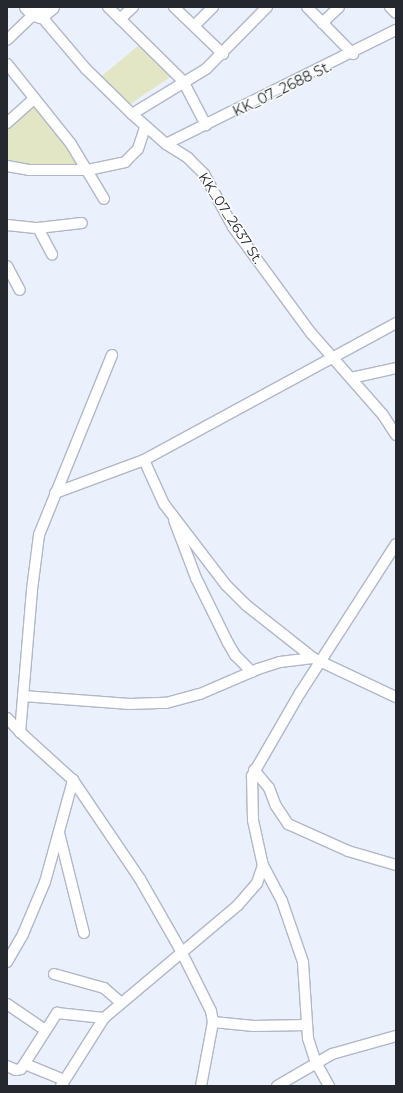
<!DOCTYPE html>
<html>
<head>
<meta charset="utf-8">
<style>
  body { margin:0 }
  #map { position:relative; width:403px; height:1093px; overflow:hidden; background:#ebf0fd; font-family:Montserrat,sans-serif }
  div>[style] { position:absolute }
  .green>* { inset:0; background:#e2e6c5 }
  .roads { filter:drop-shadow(1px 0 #b1b7c7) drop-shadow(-1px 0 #b1b7c7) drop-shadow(0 1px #b1b7c7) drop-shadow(0 -1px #b1b7c7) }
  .street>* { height:10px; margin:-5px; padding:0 5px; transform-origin:5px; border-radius:5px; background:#fff }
  .secondary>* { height:14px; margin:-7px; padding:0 7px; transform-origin:7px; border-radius:7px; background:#fff }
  span { translate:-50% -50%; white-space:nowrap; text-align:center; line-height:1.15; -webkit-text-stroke:3px #fdfefd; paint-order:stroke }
  .street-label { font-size:14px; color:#25282e }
  .frame { position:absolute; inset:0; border:8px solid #25282e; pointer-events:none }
</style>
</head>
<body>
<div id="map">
  <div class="green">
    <i style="clip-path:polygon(143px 42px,175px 74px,124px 108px,98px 79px)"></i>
    <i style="clip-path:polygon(34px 99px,88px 170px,7px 166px,7px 122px)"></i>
  </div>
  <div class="roads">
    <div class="street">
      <i style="left:108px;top:7px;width:105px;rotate:44.6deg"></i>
      <i style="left:183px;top:81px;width:50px;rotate:62.4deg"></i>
      <i style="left:174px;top:7px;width:68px;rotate:43.8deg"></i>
      <i style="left:307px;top:7px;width:66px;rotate:45.6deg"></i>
      <i style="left:390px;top:7px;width:8px;rotate:45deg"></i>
      <i style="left:41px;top:16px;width:70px;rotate:49.7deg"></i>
      <i style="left:86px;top:69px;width:64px;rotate:44.4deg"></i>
      <i style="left:132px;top:114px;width:45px;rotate:41.4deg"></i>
      <i style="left:166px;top:144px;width:26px;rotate:32deg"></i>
      <i style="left:188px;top:158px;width:23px;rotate:45deg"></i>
      <i style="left:204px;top:174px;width:60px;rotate:61.3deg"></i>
      <i style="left:233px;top:227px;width:132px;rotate:53.7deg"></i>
      <i style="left:311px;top:333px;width:109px;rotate:48.7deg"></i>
      <i style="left:383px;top:415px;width:24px;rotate:57deg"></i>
      <i style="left:120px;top:19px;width:18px;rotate:-43deg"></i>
      <i style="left:322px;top:23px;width:23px;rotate:-43deg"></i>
      <i style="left:194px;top:26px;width:27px;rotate:-45deg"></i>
      <i style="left:7px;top:40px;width:37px;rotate:-44deg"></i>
      <i style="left:7px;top:64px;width:102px;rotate:51.3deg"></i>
      <i style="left:71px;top:144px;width:64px;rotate:59deg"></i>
      <i style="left:132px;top:114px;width:87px;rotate:-31.3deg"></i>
      <i style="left:206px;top:69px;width:87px;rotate:-45.5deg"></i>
      <i style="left:7px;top:123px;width:36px;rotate:-42deg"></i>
      <i style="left:166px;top:144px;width:257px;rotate:-26.4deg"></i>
      <i style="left:7px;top:166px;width:22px;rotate:10deg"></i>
      <i style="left:29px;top:170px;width:59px"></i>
      <i style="left:88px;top:170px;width:38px;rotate:-12deg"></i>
      <i style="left:125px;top:162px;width:18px;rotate:-45deg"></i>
      <i style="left:138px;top:149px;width:23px;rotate:-72deg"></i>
      <i style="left:7px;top:225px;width:31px;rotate:6deg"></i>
      <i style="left:38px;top:228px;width:44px;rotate:-6.5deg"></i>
      <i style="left:38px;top:228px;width:30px;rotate:62deg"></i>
      <i style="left:7px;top:266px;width:27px;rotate:62deg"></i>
      <i style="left:112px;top:355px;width:194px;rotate:112.1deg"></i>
      <i style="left:39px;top:535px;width:55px;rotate:97.3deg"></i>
      <i style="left:32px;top:590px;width:143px;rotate:94.8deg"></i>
      <i style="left:20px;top:732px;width:72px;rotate:42.2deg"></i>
      <i style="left:73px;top:780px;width:120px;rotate:55.9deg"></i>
      <i style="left:140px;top:879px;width:83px;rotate:60.3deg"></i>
      <i style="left:181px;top:951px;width:67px;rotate:63.4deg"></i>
      <i style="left:211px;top:1011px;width:11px;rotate:80deg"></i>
      <i style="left:213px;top:1022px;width:65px;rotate:100.6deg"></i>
      <i style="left:351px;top:378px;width:46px;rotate:-12.5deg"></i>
      <i style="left:144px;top:460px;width:48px;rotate:65.6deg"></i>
      <i style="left:164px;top:504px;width:102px;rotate:52.6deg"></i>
      <i style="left:226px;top:585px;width:28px;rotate:45deg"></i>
      <i style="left:246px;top:605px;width:85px;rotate:38.3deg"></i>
      <i style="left:313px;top:658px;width:92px;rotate:25.2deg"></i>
      <i style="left:55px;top:493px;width:95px;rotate:-20.3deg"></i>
      <i style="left:144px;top:460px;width:287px;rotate:-28.5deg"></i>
      <i style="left:174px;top:520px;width:62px;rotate:69.2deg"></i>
      <i style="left:196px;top:578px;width:72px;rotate:63.8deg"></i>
      <i style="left:228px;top:643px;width:14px;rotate:60deg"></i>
      <i style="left:235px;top:655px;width:24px;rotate:45deg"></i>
      <i style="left:23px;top:696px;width:107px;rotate:4.3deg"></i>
      <i style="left:130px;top:704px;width:36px;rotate:-2deg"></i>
      <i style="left:166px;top:703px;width:35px;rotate:-15deg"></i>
      <i style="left:200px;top:694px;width:63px;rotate:-23.3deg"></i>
      <i style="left:258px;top:669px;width:23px;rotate:-18deg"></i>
      <i style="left:280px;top:662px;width:33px;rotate:-7deg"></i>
      <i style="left:7px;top:718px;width:19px;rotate:47deg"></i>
      <i style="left:254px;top:770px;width:23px;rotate:50deg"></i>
      <i style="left:269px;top:788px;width:19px;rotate:69deg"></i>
      <i style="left:276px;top:806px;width:22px;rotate:56deg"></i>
      <i style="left:288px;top:824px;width:66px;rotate:24.2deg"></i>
      <i style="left:348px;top:851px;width:50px;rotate:16.3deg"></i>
      <i style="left:59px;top:833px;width:103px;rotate:76deg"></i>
      <i style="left:7px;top:962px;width:32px;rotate:-60deg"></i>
      <i style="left:23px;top:934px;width:56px;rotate:-67.1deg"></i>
      <i style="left:45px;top:882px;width:106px;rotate:-74.6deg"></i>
      <i style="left:54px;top:974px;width:52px;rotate:15.6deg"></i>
      <i style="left:104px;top:988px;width:23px;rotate:41deg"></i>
      <i style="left:7px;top:1004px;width:46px;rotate:34.4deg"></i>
      <i style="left:213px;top:1022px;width:41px;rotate:5.6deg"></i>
      <i style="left:254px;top:1026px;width:53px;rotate:-1.1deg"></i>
      <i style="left:25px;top:1064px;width:42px;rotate:22.3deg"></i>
      <i style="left:7px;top:1066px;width:10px;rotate:24deg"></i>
      <i style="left:16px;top:1070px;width:5px;rotate:-11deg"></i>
      <i style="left:21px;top:1069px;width:67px;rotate:-57.3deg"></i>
      <i style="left:57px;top:1013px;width:47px;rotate:6.1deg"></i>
      <i style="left:61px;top:1086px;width:80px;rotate:-57.7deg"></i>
      <i style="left:104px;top:1018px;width:175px;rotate:-40.1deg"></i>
      <i style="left:238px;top:905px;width:29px;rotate:-49deg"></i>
      <i style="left:257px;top:883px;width:18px;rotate:-71deg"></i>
      <i style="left:277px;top:1086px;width:64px;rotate:-30.2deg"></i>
      <i style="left:332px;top:1054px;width:66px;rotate:-15.7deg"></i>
      <i style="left:329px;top:1086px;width:26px;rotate:-119deg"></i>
      <i style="left:316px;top:1063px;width:26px;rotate:-108deg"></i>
      <i style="left:308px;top:1038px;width:76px;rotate:-93.8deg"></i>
      <i style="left:303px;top:962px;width:65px;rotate:-109deg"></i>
      <i style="left:282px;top:901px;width:40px;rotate:-118deg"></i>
      <i style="left:263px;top:866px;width:47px;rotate:-102.3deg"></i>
      <i style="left:253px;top:820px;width:44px;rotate:-91.3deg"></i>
      <i style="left:252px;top:776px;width:96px;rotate:-60deg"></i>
      <i style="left:300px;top:693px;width:177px;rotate:-57.2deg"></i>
    </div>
    <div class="secondary">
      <i style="left:27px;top:7px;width:10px;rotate:45deg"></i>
      <i style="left:34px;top:14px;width:7px;rotate:16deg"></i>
      <i style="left:41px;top:16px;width:14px;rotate:-39deg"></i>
    </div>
  </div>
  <div class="street-label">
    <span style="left:282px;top:89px;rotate:-26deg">KK_07_2688 St.</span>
    <span style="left:231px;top:218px;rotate:57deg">KK_07_2637 St.</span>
  </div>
  <div class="frame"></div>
</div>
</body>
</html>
